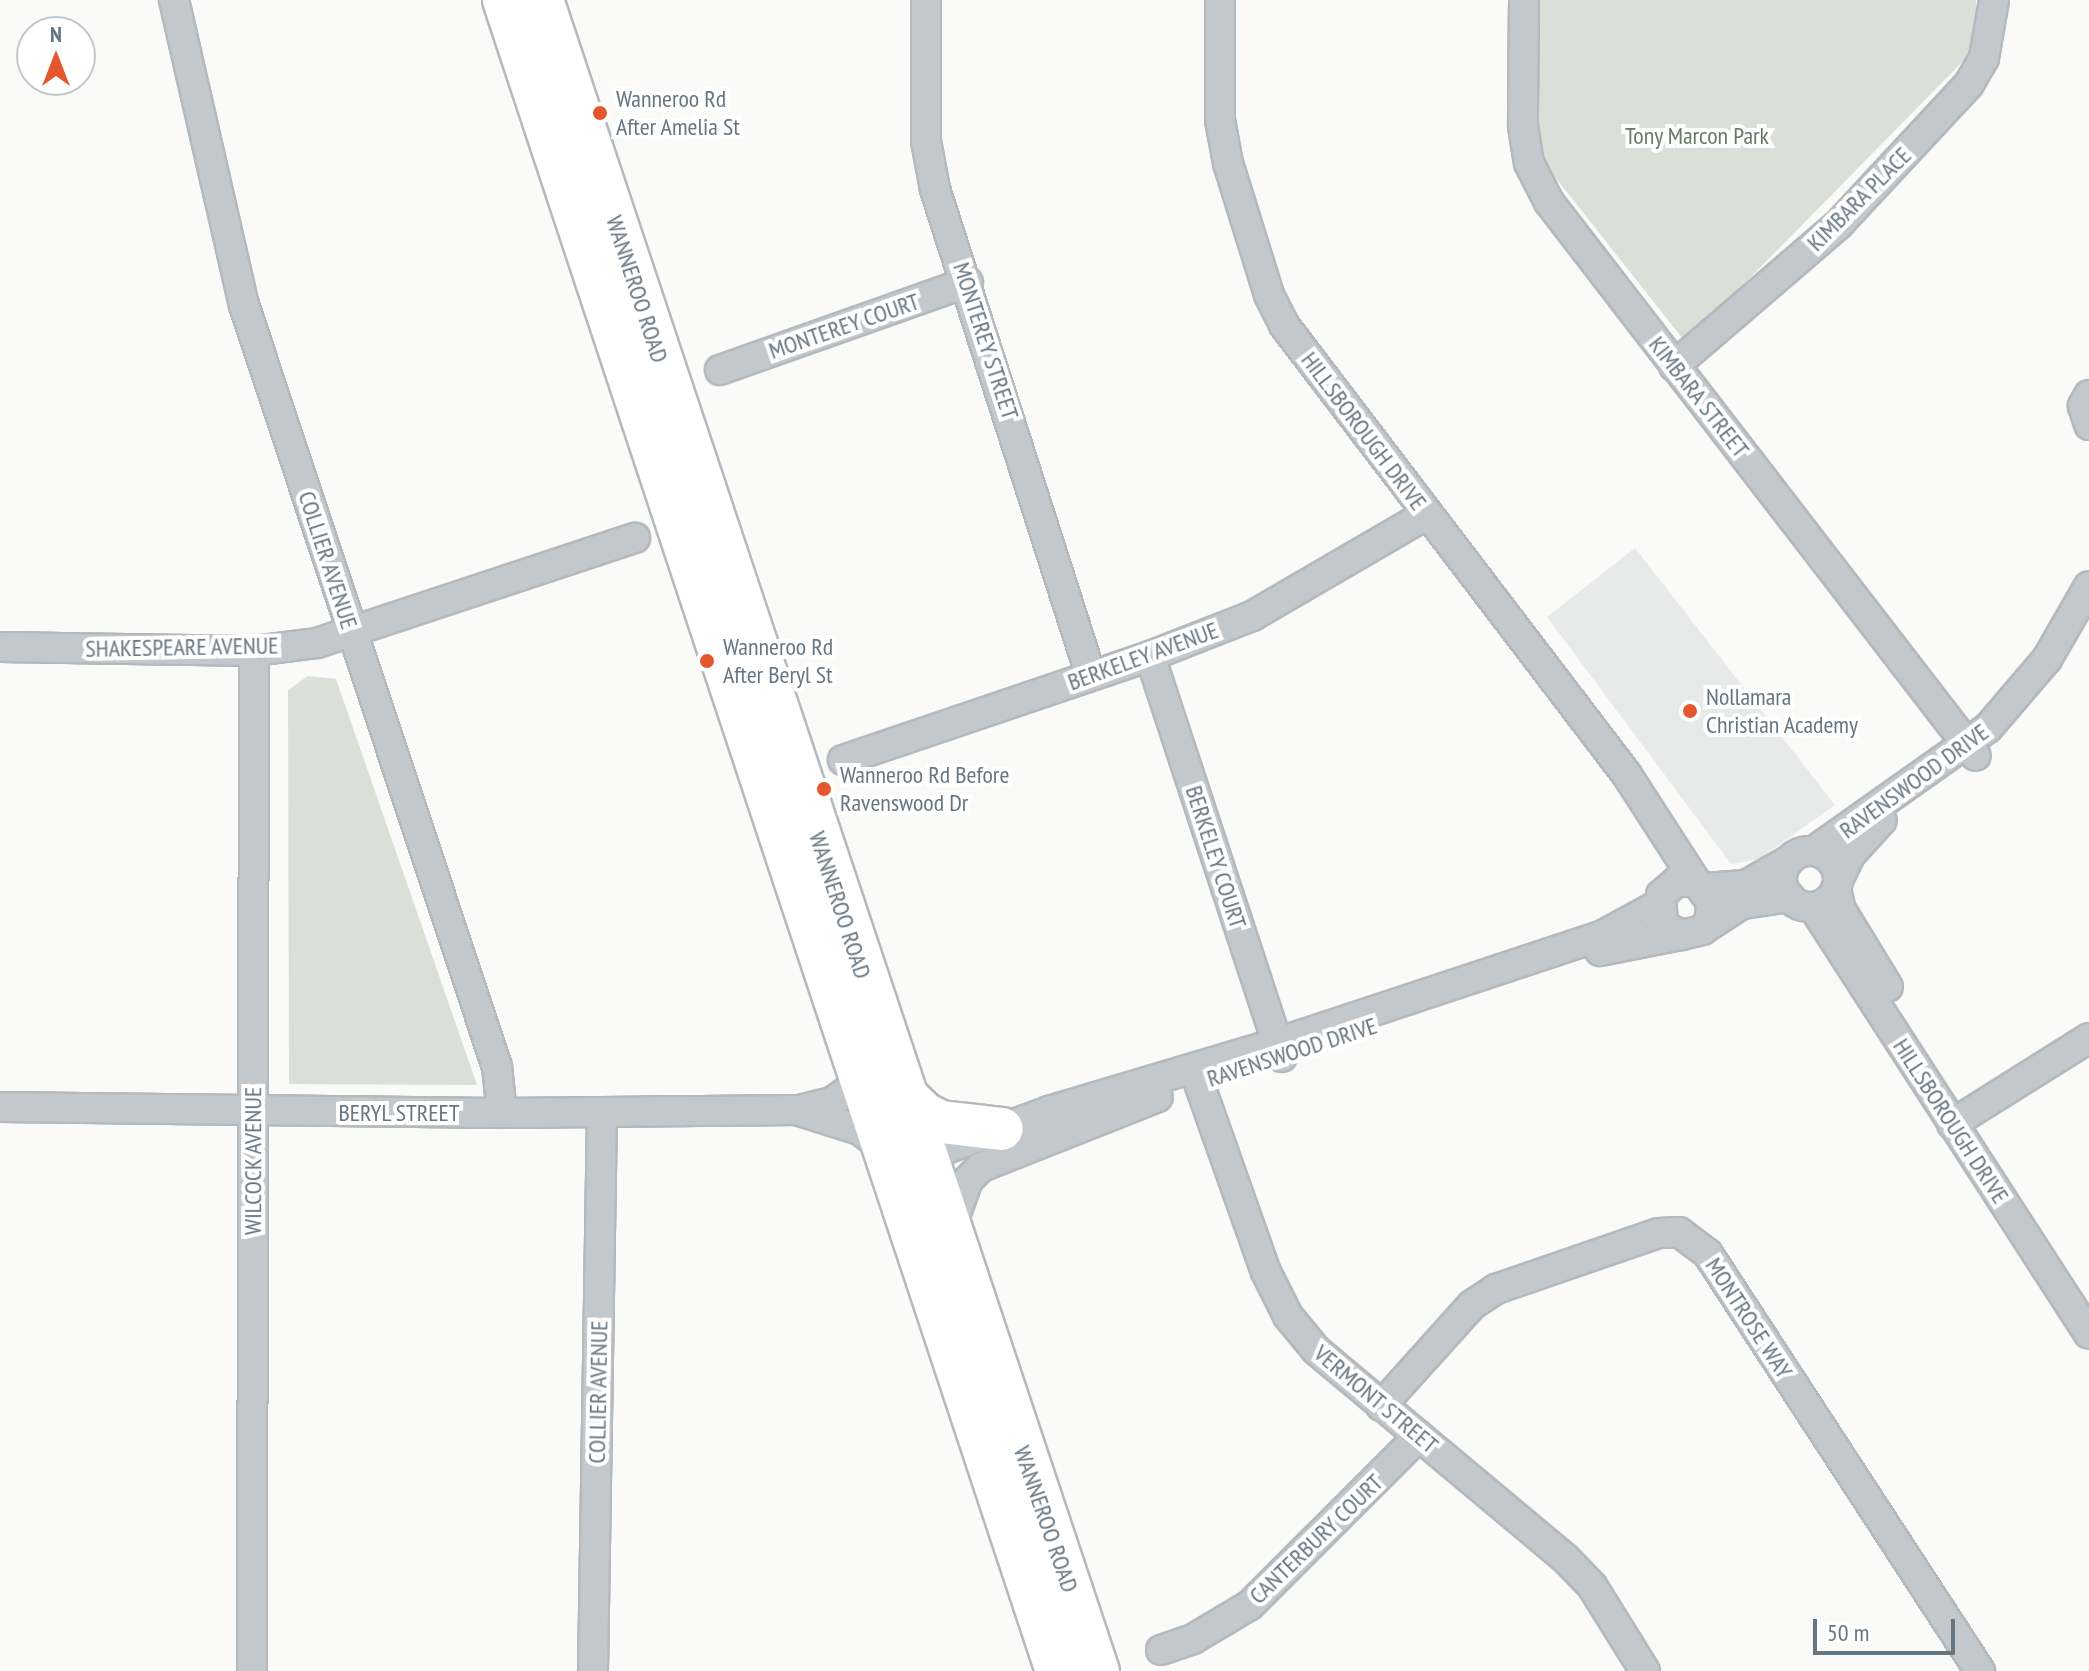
<!DOCTYPE html>
<html>
<head>
<meta charset="utf-8">
<style>
  body { margin:0 }
  #map { position:relative; width:2089px; height:1671px; overflow:hidden; background:#fafaf8; font-family:"PT Sans Narrow",sans-serif }
  div>[style] { position:absolute }
  .built>* { inset:0; background:#e8e9e9 }
  .green>* { inset:0; background:#dadfd7 }
  .roads { filter:drop-shadow(2px 0 #b4b9bd) drop-shadow(-2px 0 #b4b9bd) drop-shadow(0 2px #b4b9bd) drop-shadow(0 -2px #b4b9bd) }
  .minor>* { height:28px; margin:-14px; padding:0 14px; transform-origin:14px; border-radius:14px; background:#c3c8cc }
  .minor>.ring { margin:-14px; padding:0; box-sizing:content-box; background:none; border:28px solid #c3c8cc; border-radius:50% }
  .highway>* { height:42px; margin:-21px; padding:0 21px; transform-origin:21px; border-radius:21px; background:#fff }
  .dots>* { width:22px; height:22px; translate:-50% -50%; box-sizing:border-box; border:4px solid #fff; border-radius:50% }
  span { translate:-50% -50%; white-space:nowrap; text-align:center; line-height:1.15; -webkit-text-stroke:8px #fff; paint-order:stroke }
  .poi-label { font-size:24px; color:#657683 }
  .left { translate:0 -50%; text-align:left }
  .park-label { font-size:24px; color:#687a64 }
  .street-label { font-size:24px; color:#657683 }
  .north { position:absolute; left:16px; top:16px; width:80px; height:80px; box-sizing:border-box; background:#fff; border:2px solid #c1c8cd; border-radius:50%; rotate:0deg; font-size:22px; font-weight:700; line-height:32px; text-align:center; color:#657683 }
  .north::after { content:''; display:block; margin:auto; width:28px; height:36px; background:#e4572e; clip-path:polygon(50% 0,100% 100%,50% 72%,0 100%) }
  .scale { position:absolute; left:1813px; top:1619px; width:142px; height:36px; box-sizing:border-box; border:4px solid #657683; border-top:0; padding-left:10px; font-size:24px; line-height:28px; white-space:nowrap; color:#657683; -webkit-text-stroke:6px #fff; paint-order:stroke }
</style>
</head>
<body>
<div id="map">
  <div class="built">
    <i style="clip-path:polygon(1635px 548px,1835px 805px,1759px 859px,1731px 864px,1547px 617px)"></i>
  </div>
  <div class="green">
    <i style="clip-path:polygon(1537px 0,1976px 0,1976px 48px,1686px 343px,1537px 154px)"></i>
    <i style="clip-path:polygon(308px 676px,336px 679px,477px 1085px,289px 1084px,288px 690px)"></i>
  </div>
  <div class="roads">
    <div class="minor">
      <i style="left:174px;top:0;width:313px;rotate:77.1deg"></i>
      <i style="left:244px;top:305px;width:803px;rotate:71.63deg"></i>
      <i style="left:497px;top:1067px;width:46px;rotate:83.8deg"></i>
      <i style="left:926px;top:0;width:141px;rotate:90deg"></i>
      <i style="left:926px;top:141px;width:49px;rotate:79.4deg"></i>
      <i style="left:935px;top:189px;width:511px;rotate:72.24deg"></i>
      <i style="left:1220px;top:0;width:120px;rotate:90deg"></i>
      <i style="left:1220px;top:120px;width:44px;rotate:79.5deg"></i>
      <i style="left:1228px;top:163px;width:138px;rotate:72.7deg"></i>
      <i style="left:1269px;top:295px;width:34px;rotate:63deg"></i>
      <i style="left:1284px;top:325px;width:566px;rotate:52.68deg"></i>
      <i style="left:1627px;top:775px;width:127px;rotate:57.2deg"></i>
      <i style="left:1524px;top:0;width:126px;rotate:90.5deg"></i>
      <i style="left:1523px;top:126px;width:37px;rotate:81deg"></i>
      <i style="left:1529px;top:163px;width:44px;rotate:62.9deg"></i>
      <i style="left:1549px;top:202px;width:699px;rotate:52.38deg"></i>
      <i style="left:1674px;top:366px;width:216px;rotate:-40.7deg"></i>
      <i style="left:1838px;top:225px;width:192px;rotate:-47.1deg"></i>
      <i style="left:1969px;top:84px;width:30px;rotate:-60deg"></i>
      <i style="left:1984px;top:58px;width:59px;rotate:-80.2deg"></i>
      <i style="left:720px;top:370px;width:263px;rotate:-19.5deg"></i>
      <i style="left:2089px;top:395px;width:13px;rotate:119deg"></i>
      <i style="left:2083px;top:406px;width:20px;rotate:72deg"></i>
      <i style="left:0;top:647px;width:254px;rotate:0.9deg"></i>
      <i style="left:254px;top:651px;width:64px;rotate:-7.2deg"></i>
      <i style="left:317px;top:643px;width:335px;rotate:-18.3deg"></i>
      <i style="left:1150px;top:656px;width:422px;rotate:71.8deg"></i>
      <i style="left:843px;top:760px;width:324px;rotate:-18.7deg"></i>
      <i style="left:1150px;top:656px;width:110px;rotate:-21.4deg"></i>
      <i style="left:1252px;top:616px;width:203px;rotate:-30.2deg"></i>
      <i style="left:1814px;top:851px;width:213px;rotate:-35.3deg"></i>
      <i style="left:1988px;top:728px;width:91px;rotate:-49.5deg"></i>
      <i style="left:2047px;top:659px;width:84px;rotate:-60.1deg"></i>
      <i class="ring" style="left:1782px;top:851px;width:28px;height:28px"></i>
      <i style="left:1838px;top:880px;width:28px;rotate:-64deg"></i>
      <i style="left:1850px;top:855px;width:47px;rotate:-47.6deg"></i>
      <i style="left:1703px;top:888px;width:43px;rotate:-4deg"></i>
      <i style="left:1746px;top:885px;width:48px;rotate:-29.7deg"></i>
      <i style="left:1836px;top:889px;width:22px;rotate:77deg"></i>
      <i style="left:1841px;top:910px;width:90px;rotate:58.6deg"></i>
      <i style="left:1813px;top:907px;width:508px;rotate:57.12deg"></i>
      <i style="left:1709px;top:921px;width:18px;rotate:-81deg"></i>
      <i style="left:1712px;top:903px;width:26px;rotate:-127deg"></i>
      <i style="left:1696px;top:882px;width:20px;rotate:180deg"></i>
      <i style="left:1676px;top:882px;width:20px;rotate:139deg"></i>
      <i style="left:1661px;top:895px;width:30px;rotate:86deg"></i>
      <i style="left:1663px;top:925px;width:21px;rotate:29deg"></i>
      <i style="left:1681px;top:935px;width:22px;rotate:-13deg"></i>
      <i style="left:1702px;top:930px;width:48px;rotate:-33deg"></i>
      <i style="left:1742px;top:904px;width:48px;rotate:-8.5deg"></i>
      <i style="left:1600px;top:951px;width:83px;rotate:-11.2deg"></i>
      <i style="left:1194px;top:1069px;width:215px;rotate:70.5deg"></i>
      <i style="left:1266px;top:1272px;width:49px;rotate:63.4deg"></i>
      <i style="left:1288px;top:1316px;width:44px;rotate:50.5deg"></i>
      <i style="left:1316px;top:1350px;width:324px;rotate:39.9deg"></i>
      <i style="left:1565px;top:1558px;width:39px;rotate:46deg"></i>
      <i style="left:1592px;top:1586px;width:100px;rotate:58.1deg"></i>
      <i style="left:0;top:1107px;width:502px;rotate:0.68deg"></i>
      <i style="left:502px;top:1113px;width:297px;rotate:-0.6deg"></i>
      <i style="left:799px;top:1110px;width:34px;rotate:-14deg"></i>
      <i style="left:832px;top:1102px;width:37px;rotate:-35deg"></i>
      <i style="left:799px;top:1111px;width:64px;rotate:17.3deg"></i>
      <i style="left:860px;top:1130px;width:29px;rotate:38deg"></i>
      <i style="left:1952px;top:1124px;width:162px;rotate:-32.1deg"></i>
      <i style="left:919px;top:1171px;width:15px;rotate:-70deg"></i>
      <i style="left:924px;top:1157px;width:133px;rotate:-20.2deg"></i>
      <i style="left:1049px;top:1111px;width:238px;rotate:-16.6deg"></i>
      <i style="left:1277px;top:1043px;width:341px;rotate:-18.3deg"></i>
      <i style="left:1601px;top:936px;width:65px;rotate:-28.5deg"></i>
      <i style="left:950px;top:1230px;width:53px;rotate:-70.2deg"></i>
      <i style="left:968px;top:1180px;width:18px;rotate:-45deg"></i>
      <i style="left:981px;top:1167px;width:190px;rotate:-21.6deg"></i>
      <i style="left:1381px;top:1406px;width:136px;rotate:-48deg"></i>
      <i style="left:1472px;top:1305px;width:29px;rotate:-34deg"></i>
      <i style="left:1496px;top:1289px;width:172px;rotate:-19deg"></i>
      <i style="left:1659px;top:1233px;width:20px;rotate:-3deg"></i>
      <i style="left:1679px;top:1232px;width:36px;rotate:37deg"></i>
      <i style="left:1708px;top:1254px;width:498px;rotate:56.9deg"></i>
      <i style="left:1161px;top:1650px;width:34px;rotate:-19deg"></i>
      <i style="left:1193px;top:1639px;width:66px;rotate:-30.8deg"></i>
      <i style="left:1250px;top:1605px;width:239px;rotate:-45deg"></i>
      <i style="left:252px;top:1671px;width:1020px;rotate:-89.89deg"></i>
      <i style="left:593px;top:1671px;width:558px;rotate:-89.08deg"></i>
    </div>
    <div class="highway">
      <i style="left:504px;top:0;width:1760px;rotate:71.69deg"></i>
      <i style="left:542px;top:0;width:1761px;rotate:71.6deg"></i>
      <i style="left:901px;top:1091px;width:33px;rotate:44deg"></i>
      <i style="left:925px;top:1114px;width:18px;rotate:27deg"></i>
      <i style="left:941px;top:1122px;width:61px;rotate:6.5deg"></i>
    </div>
  </div>
  <div class="dots">
    <i style="left:600px;top:113px;background:#e4572e"></i>
    <i style="left:707px;top:661px;background:#e4572e"></i>
    <i style="left:1690px;top:711px;background:#e4572e"></i>
    <i style="left:824px;top:789px;background:#e4572e"></i>
  </div>
  <div class="poi-label">
    <span class="left" style="left:616px;top:113px">Wanneroo Rd<br>After Amelia St</span>
    <span class="left" style="left:723px;top:661px">Wanneroo Rd<br>After Beryl St</span>
    <span class="left" style="left:1706px;top:711px">Nollamara<br>Christian Academy</span>
    <span class="left" style="left:840px;top:789px">Wanneroo Rd Before<br>Ravenswood Dr</span>
  </div>
  <div class="park-label">
    <span style="left:1697px;top:136px">Tony Marcon Park</span>
  </div>
  <div class="street-label">
    <span style="left:1859px;top:199px;rotate:-45deg">KIMBARA PLACE</span>
    <span style="left:637px;top:289px;rotate:72deg">WANNEROO ROAD</span>
    <span style="left:844px;top:326px;rotate:-19deg">MONTEREY COURT</span>
    <span style="left:986px;top:341px;rotate:72deg">MONTEREY STREET</span>
    <span style="left:1699px;top:397px;rotate:52deg">KIMBARA STREET</span>
    <span style="left:1364px;top:431px;rotate:53deg">HILLSBOROUGH DRIVE</span>
    <span style="left:328px;top:560px;rotate:72deg">COLLIER AVENUE</span>
    <span style="left:182px;top:647px;rotate:-1deg">SHAKESPEARE AVENUE</span>
    <span style="left:1143px;top:656px;rotate:-20deg">BERKELEY AVENUE</span>
    <span style="left:1914px;top:781px;rotate:-36deg">RAVENSWOOD DRIVE</span>
    <span style="left:1216px;top:857px;rotate:72deg">BERKELEY COURT</span>
    <span style="left:840px;top:905px;rotate:72deg">WANNEROO ROAD</span>
    <span style="left:1292px;top:1052px;rotate:-18deg">RAVENSWOOD DRIVE</span>
    <span style="left:399px;top:1113px">BERYL STREET</span>
    <span style="left:1951px;top:1121px;rotate:57deg">HILLSBOROUGH DRIVE</span>
    <span style="left:253px;top:1161px;rotate:-90deg">WILCOCK AVENUE</span>
    <span style="left:1749px;top:1318px;rotate:57deg">MONTROSE WAY</span>
    <span style="left:598px;top:1392px;rotate:-89deg">COLLIER AVENUE</span>
    <span style="left:1376px;top:1399px;rotate:40deg">VERMONT STREET</span>
    <span style="left:1046px;top:1519px;rotate:71deg">WANNEROO ROAD</span>
    <span style="left:1316px;top:1539px;rotate:-44deg">CANTERBURY COURT</span>
  </div>
  <div class="north">N</div>
  <div class="scale">50 m</div>
</div>
</body>
</html>
